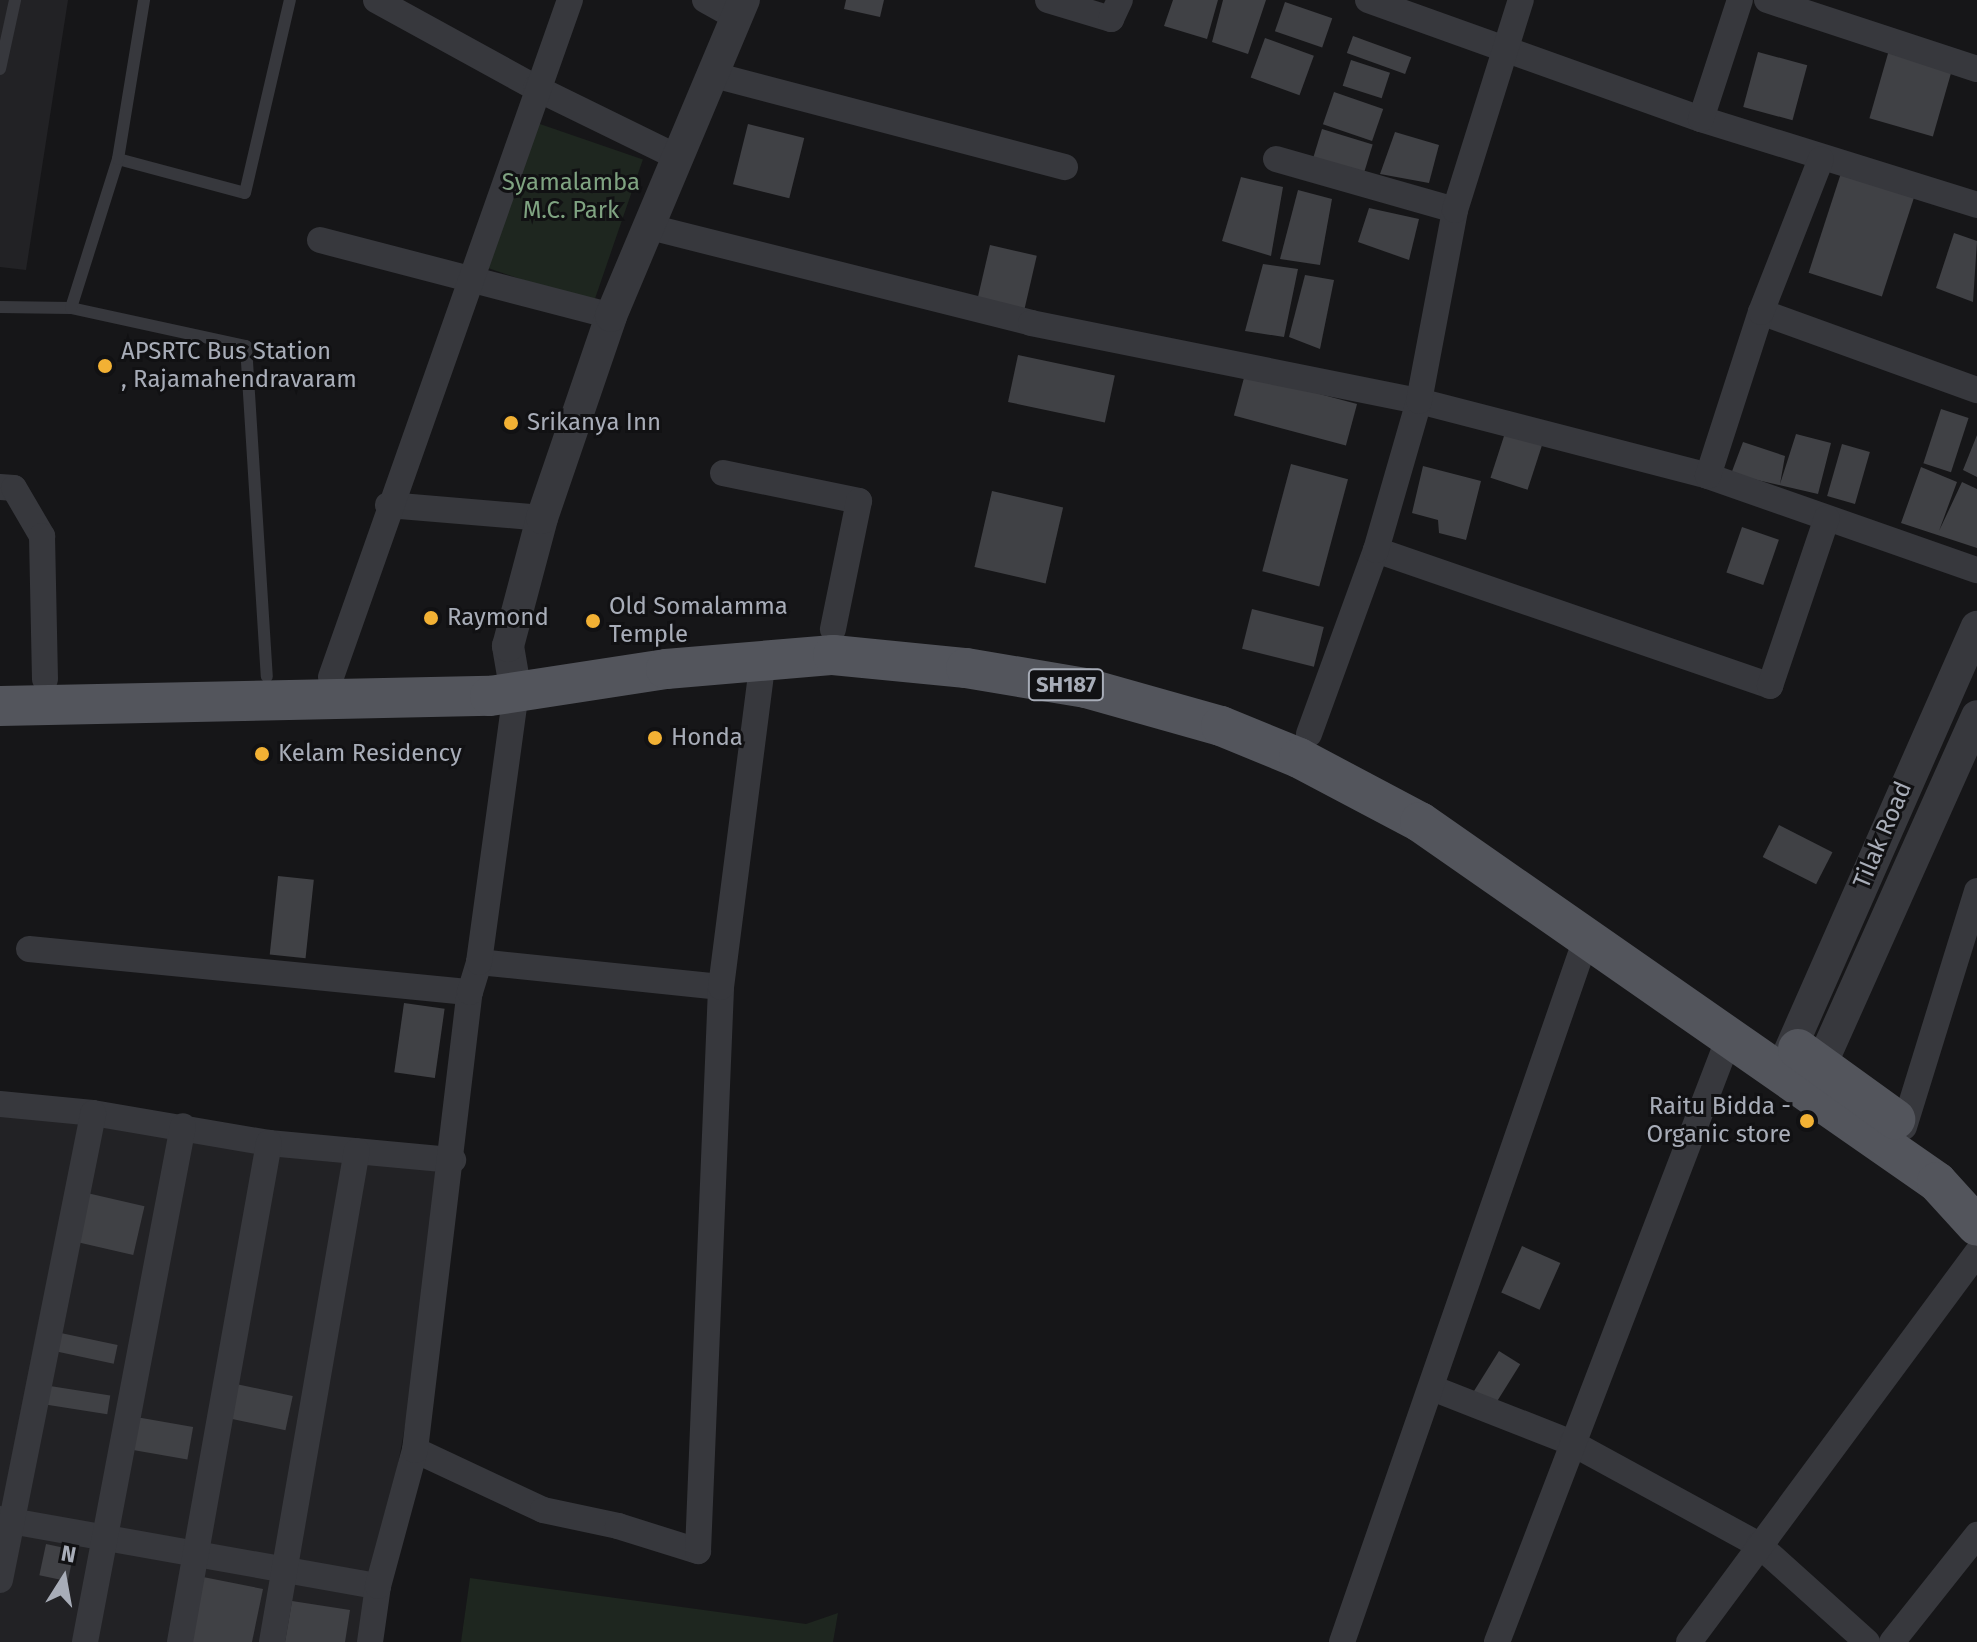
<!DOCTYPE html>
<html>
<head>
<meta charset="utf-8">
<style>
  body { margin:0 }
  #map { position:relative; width:1977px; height:1642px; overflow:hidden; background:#161618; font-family:"Fira Sans",sans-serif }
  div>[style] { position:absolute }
  .built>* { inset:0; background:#222225 }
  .green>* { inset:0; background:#1e261f; transform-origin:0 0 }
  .building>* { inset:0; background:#404145; transform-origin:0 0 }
  .service>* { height:12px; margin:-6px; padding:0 6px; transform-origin:6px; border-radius:6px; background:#37383d }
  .minor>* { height:26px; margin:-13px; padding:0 13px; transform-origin:13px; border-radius:13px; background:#37383d }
  .tertiary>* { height:32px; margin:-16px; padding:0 16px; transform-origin:16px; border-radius:16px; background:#37383d }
  .primary>* { height:40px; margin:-20px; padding:0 20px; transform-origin:20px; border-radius:20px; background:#53555c }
  .dots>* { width:22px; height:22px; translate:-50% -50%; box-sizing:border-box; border:4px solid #111113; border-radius:50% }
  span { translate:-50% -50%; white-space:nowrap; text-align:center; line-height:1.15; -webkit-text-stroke:6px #111113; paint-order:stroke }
  .shield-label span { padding:2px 6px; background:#111113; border:2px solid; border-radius:6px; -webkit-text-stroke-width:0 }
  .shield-label { font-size:22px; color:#a8adb8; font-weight:700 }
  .park-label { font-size:24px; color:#7fa381 }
  .poi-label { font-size:24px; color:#a8adb8 }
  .left { translate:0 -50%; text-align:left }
  .right { translate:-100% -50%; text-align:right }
  .street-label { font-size:24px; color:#a8adb8 }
  .north { position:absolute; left:24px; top:1538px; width:80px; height:80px; -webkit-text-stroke:6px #111113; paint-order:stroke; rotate:11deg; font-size:22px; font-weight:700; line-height:32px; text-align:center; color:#a8adb8 }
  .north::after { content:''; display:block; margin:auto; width:28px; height:36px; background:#a8adb8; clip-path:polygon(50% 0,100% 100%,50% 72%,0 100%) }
</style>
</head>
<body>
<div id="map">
  <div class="built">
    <i style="clip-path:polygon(0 0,68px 0,26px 270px,0 267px)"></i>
    <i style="clip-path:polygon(0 1103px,453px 1160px,366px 1642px,0 1642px)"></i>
  </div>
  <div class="green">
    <i style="left:537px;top:123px;width:112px;height:153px;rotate:19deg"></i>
    <i style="clip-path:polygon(470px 1578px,806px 1624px,838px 1613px,833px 1642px,461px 1642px)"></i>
  </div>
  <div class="building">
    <i style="clip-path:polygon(846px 0,884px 0,880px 17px,844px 9px)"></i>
    <i style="clip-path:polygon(1173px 0,1218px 0,1207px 39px,1164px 26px)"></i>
    <i style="clip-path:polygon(1223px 0,1266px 0,1248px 54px,1212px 42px)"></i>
    <i style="left:1285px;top:2px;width:50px;height:31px;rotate:19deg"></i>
    <i style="left:1353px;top:36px;width:62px;height:18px;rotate:20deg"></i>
    <i style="left:1265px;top:38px;width:52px;height:42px;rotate:20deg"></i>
    <i style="left:1889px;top:50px;width:66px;height:71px;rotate:16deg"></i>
    <i style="left:1758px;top:52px;width:51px;height:57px;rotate:15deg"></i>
    <i style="left:1351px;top:60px;width:41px;height:27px;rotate:18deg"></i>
    <i style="left:1334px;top:92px;width:52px;height:34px;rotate:19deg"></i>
    <i style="left:748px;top:124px;width:58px;height:62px;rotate:14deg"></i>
    <i style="left:1322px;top:129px;width:53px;height:35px;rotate:17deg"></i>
    <i style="clip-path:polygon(1395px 132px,1439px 145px,1429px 183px,1380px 174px)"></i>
    <i style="left:1842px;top:170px;width:77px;height:108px;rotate:18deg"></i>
    <i style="clip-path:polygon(1241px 177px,1283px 187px,1271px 256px,1222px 241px)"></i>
    <i style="clip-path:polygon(1298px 190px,1332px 199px,1320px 265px,1280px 259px)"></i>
    <i style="clip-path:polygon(1369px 208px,1419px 219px,1409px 260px,1358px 242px)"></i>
    <i style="clip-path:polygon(1954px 233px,1977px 241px,1973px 302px,1936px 288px)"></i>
    <i style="left:990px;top:245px;width:48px;height:54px;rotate:13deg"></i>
    <i style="clip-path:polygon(1263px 264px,1298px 269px,1284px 337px,1245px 331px)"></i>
    <i style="clip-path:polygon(1305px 275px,1334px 280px,1320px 349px,1289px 337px)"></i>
    <i style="left:1018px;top:355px;width:99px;height:48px;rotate:12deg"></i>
    <i style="left:1245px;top:374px;width:116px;height:43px;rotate:15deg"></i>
    <i style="left:1941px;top:409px;width:29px;height:57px;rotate:18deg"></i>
    <i style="left:1505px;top:433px;width:39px;height:47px;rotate:18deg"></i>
    <i style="clip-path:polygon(1796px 434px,1831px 443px,1818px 494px,1731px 474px,1743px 442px,1785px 456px,1780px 484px)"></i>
    <i style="clip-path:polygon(1977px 435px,1977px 477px,1963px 470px)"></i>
    <i style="left:1842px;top:444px;width:29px;height:54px;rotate:16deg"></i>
    <i style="left:1291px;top:464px;width:59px;height:111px;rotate:15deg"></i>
    <i style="clip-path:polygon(1423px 466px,1481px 481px,1466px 540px,1439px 533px,1438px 520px,1412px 513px)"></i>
    <i style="clip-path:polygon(1921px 467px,1957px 482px,1939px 531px,1962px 482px,1977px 489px,1977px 548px,1901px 523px)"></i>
    <i style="left:992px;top:491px;width:73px;height:78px;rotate:13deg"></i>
    <i style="left:1742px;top:527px;width:39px;height:48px;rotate:19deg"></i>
    <i style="left:1252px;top:609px;width:74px;height:41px;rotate:14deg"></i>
    <i style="left:1779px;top:825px;width:60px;height:36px;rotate:27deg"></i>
    <i style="left:278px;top:876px;width:36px;height:79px;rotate:6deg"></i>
    <i style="left:404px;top:1003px;width:41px;height:70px;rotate:8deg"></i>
    <i style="left:87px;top:1193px;width:59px;height:50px;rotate:13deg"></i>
    <i style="left:1522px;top:1246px;width:42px;height:51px;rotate:24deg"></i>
    <i style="left:56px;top:1332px;width:63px;height:19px;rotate:12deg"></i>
    <i style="left:1499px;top:1351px;width:25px;height:48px;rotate:32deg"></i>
    <i style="left:236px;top:1384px;width:58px;height:35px;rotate:12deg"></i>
    <i style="left:50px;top:1386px;width:61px;height:19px;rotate:9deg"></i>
    <i style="left:136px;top:1417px;width:58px;height:33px;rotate:10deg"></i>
    <i style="left:46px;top:1544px;width:29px;height:32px;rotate:12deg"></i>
    <i style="clip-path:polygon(203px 1577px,263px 1589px,252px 1642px,190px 1642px)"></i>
    <i style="clip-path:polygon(292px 1601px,350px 1610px,345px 1642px,285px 1642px)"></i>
  </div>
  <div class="service">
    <i style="left:0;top:69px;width:71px;rotate:-77.7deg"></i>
    <i style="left:118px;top:159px;width:131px;rotate:15deg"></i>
    <i style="left:245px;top:193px;width:198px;rotate:-76.9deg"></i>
    <i style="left:0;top:307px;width:71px;rotate:0.8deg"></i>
    <i style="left:71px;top:308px;width:179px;rotate:12.3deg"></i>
    <i style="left:246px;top:346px;width:331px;rotate:86.4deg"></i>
    <i style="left:71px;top:308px;width:156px;rotate:-72.5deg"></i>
    <i style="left:118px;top:159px;width:161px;rotate:-80.7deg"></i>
  </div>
  <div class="minor">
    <i style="left:376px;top:0;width:183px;rotate:28.8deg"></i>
    <i style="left:536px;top:88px;width:155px;rotate:26.1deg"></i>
    <i style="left:705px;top:0;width:35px;rotate:29deg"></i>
    <i style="left:1048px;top:0;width:66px;rotate:16.8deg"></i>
    <i style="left:1111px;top:19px;width:21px;rotate:-65deg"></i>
    <i style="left:1368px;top:0;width:354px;rotate:19.7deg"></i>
    <i style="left:1701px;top:119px;width:289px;rotate:17.3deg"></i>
    <i style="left:1767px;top:0;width:221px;rotate:18.2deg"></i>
    <i style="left:710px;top:74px;width:367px;rotate:14.7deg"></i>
    <i style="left:1701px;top:119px;width:125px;rotate:-71.9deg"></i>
    <i style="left:1276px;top:159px;width:186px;rotate:15.9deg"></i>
    <i style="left:650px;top:227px;width:393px;rotate:14.1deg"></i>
    <i style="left:1031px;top:323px;width:396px;rotate:11.4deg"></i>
    <i style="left:1419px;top:401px;width:299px;rotate:14.5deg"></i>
    <i style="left:1708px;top:476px;width:285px;rotate:19.3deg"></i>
    <i style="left:320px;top:240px;width:301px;rotate:14.6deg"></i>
    <i style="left:1761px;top:312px;width:230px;rotate:19.9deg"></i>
    <i style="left:723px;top:473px;width:139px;rotate:11.6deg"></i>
    <i style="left:859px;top:501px;width:131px;rotate:101.5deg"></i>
    <i style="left:1708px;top:476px;width:172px;rotate:-72.1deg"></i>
    <i style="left:1761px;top:312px;width:164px;rotate:-68.6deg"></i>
    <i style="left:0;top:487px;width:14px;rotate:4deg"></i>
    <i style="left:14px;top:488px;width:56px;rotate:59.7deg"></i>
    <i style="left:42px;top:536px;width:143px;rotate:88.8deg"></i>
    <i style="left:388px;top:505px;width:155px;rotate:4.8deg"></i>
    <i style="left:1376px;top:550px;width:417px;rotate:19deg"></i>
    <i style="left:1770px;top:686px;width:177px;rotate:-71.3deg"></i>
    <i style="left:331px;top:677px;width:718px;rotate:-70.56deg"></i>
    <i style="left:1309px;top:734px;width:196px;rotate:-70deg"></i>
    <i style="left:1376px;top:550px;width:155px;rotate:-73.9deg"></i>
    <i style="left:1419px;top:401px;width:194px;rotate:-79.3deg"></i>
    <i style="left:1455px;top:210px;width:220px;rotate:-72.6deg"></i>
    <i style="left:29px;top:949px;width:443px;rotate:5.6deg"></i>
    <i style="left:479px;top:962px;width:243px;rotate:5.9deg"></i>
    <i style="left:0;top:1104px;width:93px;rotate:5.5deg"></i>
    <i style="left:93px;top:1113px;width:179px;rotate:9.7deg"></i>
    <i style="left:269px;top:1143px;width:185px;rotate:5.3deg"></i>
    <i style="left:1904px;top:1127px;width:247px;rotate:-72.8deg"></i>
    <i style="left:1432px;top:1388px;width:150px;rotate:21.4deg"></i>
    <i style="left:1572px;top:1443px;width:213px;rotate:28.6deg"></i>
    <i style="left:1759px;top:1545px;width:145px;rotate:41.9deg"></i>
    <i style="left:415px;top:1450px;width:141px;rotate:25.1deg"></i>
    <i style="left:543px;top:1510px;width:77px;rotate:12deg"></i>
    <i style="left:618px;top:1526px;width:84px;rotate:17.4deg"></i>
    <i style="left:698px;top:1551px;width:564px;rotate:-87.66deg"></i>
    <i style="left:721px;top:987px;width:330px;rotate:-82.7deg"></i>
    <i style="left:0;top:1519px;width:384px;rotate:10.1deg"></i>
    <i style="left:0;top:1580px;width:476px;rotate:-78.7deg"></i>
    <i style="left:85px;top:1642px;width:525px;rotate:-79.25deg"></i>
    <i style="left:180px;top:1642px;width:507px;rotate:-79.89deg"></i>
    <i style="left:272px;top:1642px;width:498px;rotate:-80.2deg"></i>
    <i style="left:370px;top:1642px;width:57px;rotate:-81.9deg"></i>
    <i style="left:378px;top:1586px;width:141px;rotate:-74.8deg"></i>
    <i style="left:415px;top:1450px;width:461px;rotate:-83.2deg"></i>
    <i style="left:470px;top:992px;width:31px;rotate:-73deg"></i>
    <i style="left:479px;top:962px;width:272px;rotate:-82.2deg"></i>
    <i style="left:1342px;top:1642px;width:747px;rotate:-70.86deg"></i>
    <i style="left:1497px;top:1642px;width:650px;rotate:-69deg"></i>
    <i style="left:1689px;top:1642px;width:484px;rotate:-53.5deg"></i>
    <i style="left:1892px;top:1642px;width:137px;rotate:-51.5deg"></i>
  </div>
  <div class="tertiary">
    <i style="left:516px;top:693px;width:48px;rotate:-99.7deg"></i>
    <i style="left:508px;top:646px;width:132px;rotate:-75.1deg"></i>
    <i style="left:542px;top:518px;width:213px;rotate:-71.1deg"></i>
    <i style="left:611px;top:316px;width:343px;rotate:-67.2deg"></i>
    <i style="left:1783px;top:1066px;width:480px;rotate:-66.2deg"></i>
    <i style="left:1812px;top:1085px;width:404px;rotate:-65.9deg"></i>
  </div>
  <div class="primary">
    <i style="left:0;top:706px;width:490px;rotate:-1.2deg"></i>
    <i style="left:490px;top:696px;width:178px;rotate:-8.7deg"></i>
    <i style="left:666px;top:669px;width:168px;rotate:-4.8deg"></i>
    <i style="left:833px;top:655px;width:134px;rotate:5.6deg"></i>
    <i style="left:966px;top:668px;width:122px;rotate:9.5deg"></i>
    <i style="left:1086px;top:688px;width:140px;rotate:15.7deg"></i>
    <i style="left:1221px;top:726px;width:84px;rotate:22.3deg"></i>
    <i style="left:1299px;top:758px;width:137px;rotate:27.9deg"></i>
    <i style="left:1420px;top:822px;width:630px;rotate:34.85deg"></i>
    <i style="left:1937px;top:1182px;width:59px;rotate:47.7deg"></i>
    <i style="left:1798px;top:1049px;width:120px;rotate:35.8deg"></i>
  </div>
  <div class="dots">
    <i style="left:105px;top:366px;background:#f2b134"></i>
    <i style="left:511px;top:423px;background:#f2b134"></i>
    <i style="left:431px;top:618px;background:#f2b134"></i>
    <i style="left:593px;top:621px;background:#f2b134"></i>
    <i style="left:655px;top:738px;background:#f2b134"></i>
    <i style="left:262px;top:754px;background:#f2b134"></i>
    <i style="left:1807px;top:1121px;background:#f2b134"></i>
  </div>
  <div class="shield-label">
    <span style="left:1066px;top:685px">SH187</span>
  </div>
  <div class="park-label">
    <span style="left:571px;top:197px">Syamalamba<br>M.C. Park</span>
  </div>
  <div class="poi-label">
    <span class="left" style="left:121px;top:366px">APSRTC Bus Station<br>, Rajamahendravaram</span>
    <span class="left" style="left:527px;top:423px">Srikanya Inn</span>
    <span class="left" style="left:609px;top:621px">Old Somalamma<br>Temple</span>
    <span class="left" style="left:447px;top:618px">Raymond</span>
    <span class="left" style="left:671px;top:738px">Honda</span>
    <span class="left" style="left:278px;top:754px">Kelam Residency</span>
    <span class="right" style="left:1791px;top:1121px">Raitu Bidda -<br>Organic store</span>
  </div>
  <div class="street-label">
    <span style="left:1883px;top:835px;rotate:-67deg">Tilak Road</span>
  </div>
  <div class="north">N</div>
</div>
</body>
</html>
